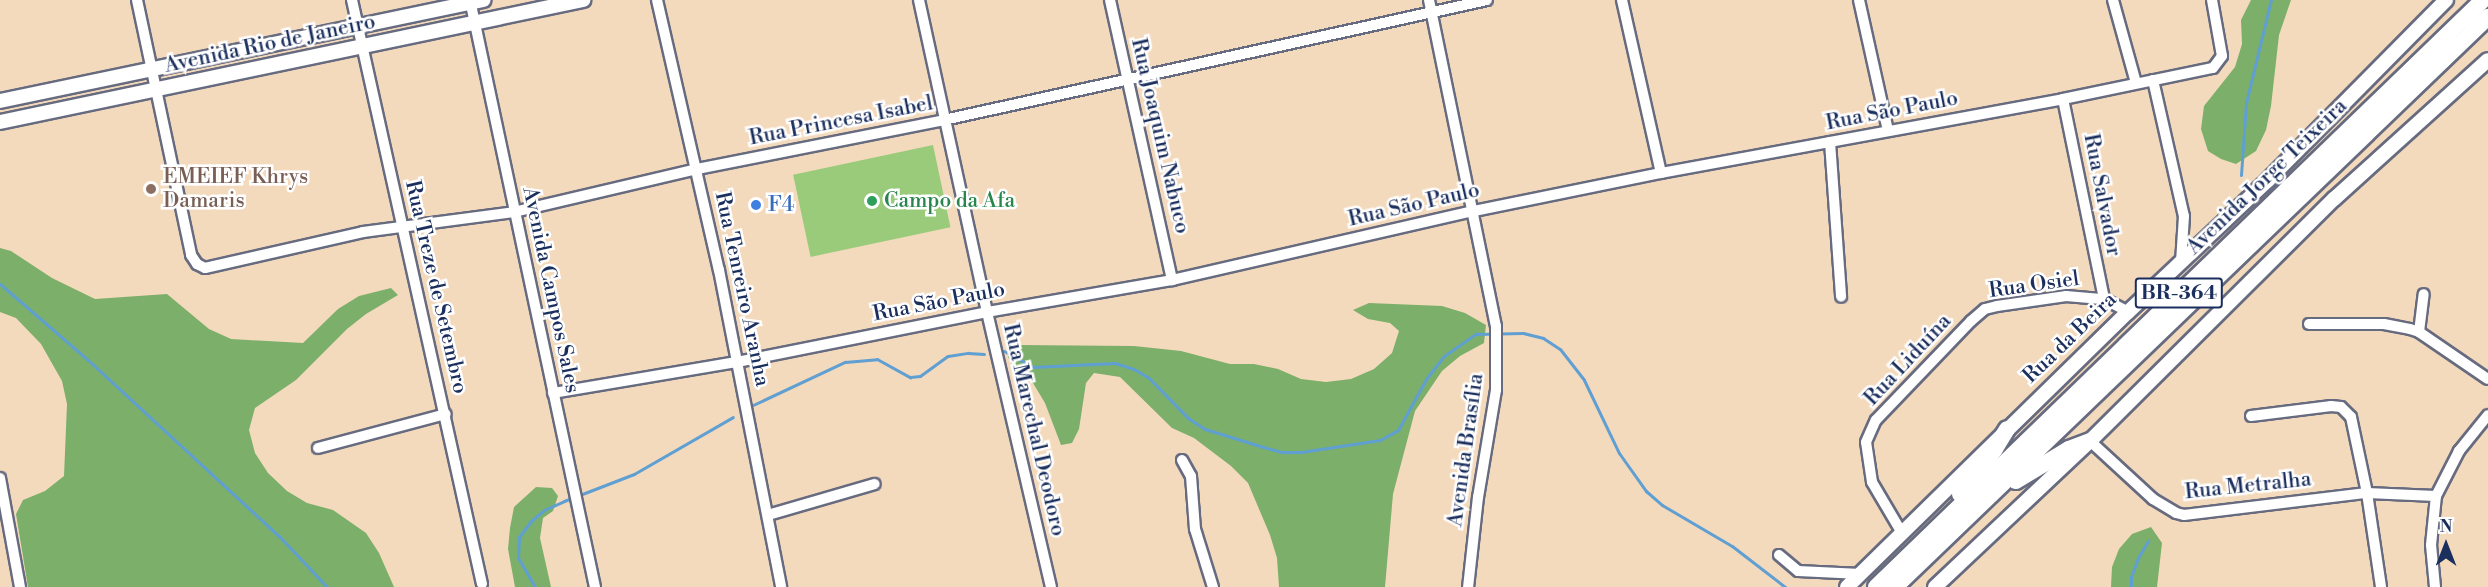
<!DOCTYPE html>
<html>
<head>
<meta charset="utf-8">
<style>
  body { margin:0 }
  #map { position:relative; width:2488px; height:587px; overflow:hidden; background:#f4dabd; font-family:"Libre Bodoni",serif }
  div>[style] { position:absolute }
  .green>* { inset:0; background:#9acb7a; transform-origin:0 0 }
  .forest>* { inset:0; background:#7baf6a }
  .stream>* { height:3px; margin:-1.5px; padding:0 1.5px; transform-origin:1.5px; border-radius:1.5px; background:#609fd2 }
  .roads { filter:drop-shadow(2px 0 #676b7f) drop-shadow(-2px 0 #676b7f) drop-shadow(0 2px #676b7f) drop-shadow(0 -2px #676b7f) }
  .minor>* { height:10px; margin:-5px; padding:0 5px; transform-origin:5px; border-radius:5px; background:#fff }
  .major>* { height:14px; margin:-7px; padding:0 7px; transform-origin:7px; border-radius:7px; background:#fff }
  .highway>* { height:16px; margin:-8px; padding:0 8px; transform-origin:8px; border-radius:8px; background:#fff }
  .dots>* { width:16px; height:16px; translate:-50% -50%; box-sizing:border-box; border:3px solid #fff; border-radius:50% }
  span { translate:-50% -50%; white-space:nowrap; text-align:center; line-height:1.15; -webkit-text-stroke:5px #fff; paint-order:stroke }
  .shield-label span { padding:2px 4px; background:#fff; border:2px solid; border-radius:4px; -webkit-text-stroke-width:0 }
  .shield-label { font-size:20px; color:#1b2f5e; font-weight:700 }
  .street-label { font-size:21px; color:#1b2f5e }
  .education-label { font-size:21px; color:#785e54 }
  .left { translate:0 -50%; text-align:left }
  .leisure-label { font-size:21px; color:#27864d }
  .shop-label { font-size:21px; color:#366cbe }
  .north { position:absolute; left:2416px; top:515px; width:60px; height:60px; -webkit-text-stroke:4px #fff; paint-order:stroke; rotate:0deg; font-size:16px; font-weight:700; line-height:24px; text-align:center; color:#1b2f5e }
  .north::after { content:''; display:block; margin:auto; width:21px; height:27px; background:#1b2f5e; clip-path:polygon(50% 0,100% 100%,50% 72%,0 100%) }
</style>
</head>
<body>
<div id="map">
  <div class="green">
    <i style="left:933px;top:145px;width:84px;height:143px;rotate:78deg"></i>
  </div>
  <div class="forest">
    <i style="clip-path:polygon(2251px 0,2291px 0,2279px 35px,2271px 106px,2266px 130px,2256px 151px,2236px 164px,2221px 159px,2208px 151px,2201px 129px,2204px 106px,2235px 67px,2242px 44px,2241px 20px)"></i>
    <i style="clip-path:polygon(0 248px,11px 251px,52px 278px,95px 299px,167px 294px,209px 329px,231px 339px,303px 343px,338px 309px,359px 296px,391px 288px,398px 295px,366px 314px,347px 329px,296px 380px,255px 408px,249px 430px,255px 453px,268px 473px,287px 491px,307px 503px,333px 510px,366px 533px,379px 553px,394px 587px,28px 587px,16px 514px,23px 500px,45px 491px,64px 476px,67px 404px,62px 381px,41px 344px,16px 318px,0 312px)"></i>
    <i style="clip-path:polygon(1369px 303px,1442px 306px,1465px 313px,1486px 325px,1484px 343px,1460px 356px,1442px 371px,1415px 411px,1393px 494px,1385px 587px,1279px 587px,1277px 558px,1270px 535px,1248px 483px,1231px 466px,1194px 438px,1172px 428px,1120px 377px,1094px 373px,1086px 383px,1079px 429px,1072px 443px,1061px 445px,1045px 403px,1033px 383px,1013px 366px,1008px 357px,1017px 345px,1134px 346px,1181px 351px,1230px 364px,1254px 364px,1278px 369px,1301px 379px,1326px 382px,1351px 379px,1374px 369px,1392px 353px,1399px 331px,1390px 323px,1368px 319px,1353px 310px)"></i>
    <i style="clip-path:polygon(536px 487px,552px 488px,558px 496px,553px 511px,543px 518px,540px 538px,551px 587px,515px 587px,508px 549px,510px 528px,514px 507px)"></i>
    <i style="clip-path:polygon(2151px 527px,2162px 543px,2157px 587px,2111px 587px,2112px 567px,2119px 549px,2132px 534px)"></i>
  </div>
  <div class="stream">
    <i style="left:2241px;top:175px;width:72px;rotate:-86deg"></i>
    <i style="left:2246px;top:103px;width:106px;rotate:-76.4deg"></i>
    <i style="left:0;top:284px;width:116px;rotate:40.8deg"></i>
    <i style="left:88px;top:360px;width:260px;rotate:42.7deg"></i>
    <i style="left:279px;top:536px;width:70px;rotate:46.7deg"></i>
    <i style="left:1004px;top:351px;width:33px;rotate:29deg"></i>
    <i style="left:1033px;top:367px;width:82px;rotate:-2.8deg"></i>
    <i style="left:1115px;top:363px;width:20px;rotate:18deg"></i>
    <i style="left:1134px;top:369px;width:17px;rotate:31deg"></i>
    <i style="left:1149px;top:378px;width:56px;rotate:45.7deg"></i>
    <i style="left:1188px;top:418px;width:20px;rotate:33deg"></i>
    <i style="left:1205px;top:429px;width:61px;rotate:17.2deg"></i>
    <i style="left:1263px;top:447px;width:20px;rotate:15deg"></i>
    <i style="left:1282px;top:452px;width:19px"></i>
    <i style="left:1301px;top:452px;width:80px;rotate:-8.6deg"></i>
    <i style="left:1380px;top:440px;width:21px;rotate:-29deg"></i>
    <i style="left:1398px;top:430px;width:58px;rotate:-61.2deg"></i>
    <i style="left:1426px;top:379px;width:29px;rotate:-52deg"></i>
    <i style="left:1444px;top:356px;width:39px;rotate:-35deg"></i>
    <i style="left:1476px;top:334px;width:47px;rotate:-1.2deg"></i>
    <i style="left:1523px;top:333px;width:21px;rotate:14deg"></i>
    <i style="left:1543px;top:338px;width:20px;rotate:33deg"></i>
    <i style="left:1560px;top:349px;width:39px;rotate:52deg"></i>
    <i style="left:1584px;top:380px;width:81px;rotate:64.4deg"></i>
    <i style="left:1619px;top:453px;width:47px;rotate:54.6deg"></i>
    <i style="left:1646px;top:491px;width:21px;rotate:41deg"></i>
    <i style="left:1662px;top:505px;width:81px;rotate:30.4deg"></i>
    <i style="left:1732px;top:546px;width:67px;rotate:37.7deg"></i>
    <i style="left:753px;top:405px;width:102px;rotate:-25.1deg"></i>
    <i style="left:845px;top:362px;width:32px;rotate:-5deg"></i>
    <i style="left:877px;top:359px;width:38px;rotate:29deg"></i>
    <i style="left:910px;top:377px;width:10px;rotate:-6deg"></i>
    <i style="left:920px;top:376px;width:34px;rotate:-36deg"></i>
    <i style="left:948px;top:356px;width:20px;rotate:-9deg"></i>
    <i style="left:968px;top:353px;width:16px;rotate:4deg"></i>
    <i style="left:535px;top:587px;width:34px;rotate:-120deg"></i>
    <i style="left:518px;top:557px;width:20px;rotate:-87deg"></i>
    <i style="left:519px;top:537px;width:20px;rotate:-53deg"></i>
    <i style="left:531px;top:521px;width:17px;rotate:-40deg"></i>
    <i style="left:544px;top:510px;width:22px;rotate:-24deg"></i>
    <i style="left:564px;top:501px;width:75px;rotate:-21.1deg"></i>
    <i style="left:634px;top:474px;width:114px;rotate:-29.9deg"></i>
    <i style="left:2131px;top:587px;width:10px;rotate:-90deg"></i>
    <i style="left:2131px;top:577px;width:20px;rotate:-70deg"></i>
    <i style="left:2138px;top:558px;width:20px;rotate:-60deg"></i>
  </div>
  <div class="roads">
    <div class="minor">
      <i style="left:137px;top:0;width:261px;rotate:78deg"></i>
      <i style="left:191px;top:255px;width:11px;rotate:56deg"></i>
      <i style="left:197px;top:264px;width:9px;rotate:27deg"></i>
      <i style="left:205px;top:268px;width:162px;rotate:-12.8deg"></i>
      <i style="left:363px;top:232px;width:152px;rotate:-7.5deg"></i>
      <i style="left:514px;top:212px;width:188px;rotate:-13.2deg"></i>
      <i style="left:697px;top:169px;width:252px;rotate:-11.2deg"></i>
      <i style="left:944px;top:120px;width:556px;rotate:-12.46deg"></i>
      <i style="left:352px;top:0;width:598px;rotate:77.45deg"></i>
      <i style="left:470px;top:0;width:600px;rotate:77.98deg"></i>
      <i style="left:657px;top:0;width:277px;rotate:77.1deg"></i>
      <i style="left:719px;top:270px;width:323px;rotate:78.9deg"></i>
      <i style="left:919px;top:0;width:319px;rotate:77.7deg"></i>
      <i style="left:987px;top:312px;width:282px;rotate:76.9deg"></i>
      <i style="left:1110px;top:0;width:287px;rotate:77.5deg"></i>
      <i style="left:1429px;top:0;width:333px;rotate:78.4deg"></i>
      <i style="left:1496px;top:326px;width:64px;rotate:90deg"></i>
      <i style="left:1496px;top:390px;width:109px;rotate:99.5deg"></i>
      <i style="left:1478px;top:497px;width:91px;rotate:96.3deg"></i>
      <i style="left:1622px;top:0;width:177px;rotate:77.3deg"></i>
      <i style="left:1859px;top:0;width:134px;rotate:77.5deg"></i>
      <i style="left:2113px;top:0;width:86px;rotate:74.5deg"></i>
      <i style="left:2153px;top:80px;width:139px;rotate:77.2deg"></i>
      <i style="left:2184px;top:216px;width:47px;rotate:93.7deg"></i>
      <i style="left:2063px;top:99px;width:204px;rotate:78.4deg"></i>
      <i style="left:1830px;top:142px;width:155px;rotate:85.9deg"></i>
      <i style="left:2309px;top:324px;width:75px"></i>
      <i style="left:2384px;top:324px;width:26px;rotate:11deg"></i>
      <i style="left:2410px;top:329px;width:9px;rotate:18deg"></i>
      <i style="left:2419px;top:332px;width:83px;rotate:34.3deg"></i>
      <i style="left:2419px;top:332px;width:38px;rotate:-83deg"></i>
      <i style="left:553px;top:393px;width:187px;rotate:-9.6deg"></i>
      <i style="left:737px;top:362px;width:255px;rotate:-11.3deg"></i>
      <i style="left:987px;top:312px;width:188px;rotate:-9.8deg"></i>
      <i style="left:1172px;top:280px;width:310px;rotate:-12.9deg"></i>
      <i style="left:1474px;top:211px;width:191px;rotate:-11.5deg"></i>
      <i style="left:1661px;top:173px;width:409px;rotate:-10.4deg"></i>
      <i style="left:2063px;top:99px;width:153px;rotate:-11.7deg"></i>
      <i style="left:2213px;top:68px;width:15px;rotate:-53deg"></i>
      <i style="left:2222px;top:56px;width:57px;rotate:-100.1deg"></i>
      <i style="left:2251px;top:416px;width:81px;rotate:-7.1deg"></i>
      <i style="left:2331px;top:406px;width:10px;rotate:6deg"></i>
      <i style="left:2341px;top:407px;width:14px;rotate:45deg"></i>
      <i style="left:2351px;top:417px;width:78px;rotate:78.1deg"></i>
      <i style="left:2367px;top:493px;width:95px;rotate:81.5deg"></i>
      <i style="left:2090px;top:441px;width:86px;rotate:42.6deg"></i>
      <i style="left:2153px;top:499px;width:27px;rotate:31deg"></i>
      <i style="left:2176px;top:513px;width:8px;rotate:14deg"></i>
      <i style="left:2184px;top:515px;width:184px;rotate:-6.9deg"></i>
      <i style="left:2367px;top:493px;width:69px;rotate:2.5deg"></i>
      <i style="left:318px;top:448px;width:132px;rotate:-14.9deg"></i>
      <i style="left:1182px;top:460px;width:18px;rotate:61deg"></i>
      <i style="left:1191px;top:476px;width:53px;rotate:85.7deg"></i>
      <i style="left:1195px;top:529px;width:61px;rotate:72.8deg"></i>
      <i style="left:0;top:478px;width:111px;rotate:79.6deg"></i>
      <i style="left:768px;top:515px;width:111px;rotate:-16.2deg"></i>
      <i style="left:1902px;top:533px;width:59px;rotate:-120.5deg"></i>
      <i style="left:1872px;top:482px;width:40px;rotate:-98.5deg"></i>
      <i style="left:1866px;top:442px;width:24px;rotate:-66deg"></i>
      <i style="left:1876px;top:420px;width:137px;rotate:-46.2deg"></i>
      <i style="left:1971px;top:321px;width:18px;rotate:-41deg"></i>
      <i style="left:1985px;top:309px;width:12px;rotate:-14deg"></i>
      <i style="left:1997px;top:306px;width:70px;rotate:-8.2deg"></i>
      <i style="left:2066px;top:296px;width:38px;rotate:5deg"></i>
      <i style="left:2104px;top:299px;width:27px;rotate:28deg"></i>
      <i style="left:1779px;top:555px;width:25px;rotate:40deg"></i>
      <i style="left:1798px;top:571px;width:63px;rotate:2.7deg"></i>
      <i style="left:2435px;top:587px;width:42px;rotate:-95.4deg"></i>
      <i style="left:2431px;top:545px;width:49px;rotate:-84.2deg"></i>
      <i style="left:2436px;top:496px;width:51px;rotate:-62.9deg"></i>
      <i style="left:2459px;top:451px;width:46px;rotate:-51.1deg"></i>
    </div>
    <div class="major">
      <i style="left:0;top:101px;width:494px;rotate:-11.8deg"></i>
      <i style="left:0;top:122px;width:596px;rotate:-11.82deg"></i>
      <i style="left:1847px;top:587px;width:393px;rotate:-44.4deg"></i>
      <i style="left:2128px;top:312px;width:192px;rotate:-43.3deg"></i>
      <i style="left:2268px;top:180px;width:253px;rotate:-45.3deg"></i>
      <i style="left:1935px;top:587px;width:213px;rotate:-43.3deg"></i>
      <i style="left:2090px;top:441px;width:344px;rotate:-44.8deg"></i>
      <i style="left:2334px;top:199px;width:207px;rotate:-42.1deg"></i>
    </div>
    <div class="highway">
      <i style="left:2016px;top:481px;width:62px;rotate:-31.1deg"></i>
      <i style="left:2069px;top:449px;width:22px;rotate:-21deg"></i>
      <i style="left:1960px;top:494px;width:57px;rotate:-52.1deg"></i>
      <i style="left:1995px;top:449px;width:23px;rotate:-59deg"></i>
      <i style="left:1876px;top:587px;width:844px;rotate:-44.04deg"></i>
      <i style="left:1895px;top:587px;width:823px;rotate:-43.87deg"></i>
    </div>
  </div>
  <div class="dots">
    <i style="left:151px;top:189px;background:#8d6e63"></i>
    <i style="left:872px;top:201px;background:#2e9e5b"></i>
    <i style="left:756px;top:205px;background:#3f7fe0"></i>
  </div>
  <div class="shield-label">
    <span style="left:2179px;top:293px">BR-364</span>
  </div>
  <div class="street-label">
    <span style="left:270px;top:44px;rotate:-12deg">Avenida Rio de Janeiro</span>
    <span style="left:1892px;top:111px;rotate:-11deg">Rua São Paulo</span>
    <span style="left:841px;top:121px;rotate:-11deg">Rua Princesa Isabel</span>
    <span style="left:1160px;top:136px;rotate:77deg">Rua Joaquim Nabuco</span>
    <span style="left:2267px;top:177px;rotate:-44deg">Avenida Jorge Teixeira</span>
    <span style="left:2102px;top:195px;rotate:79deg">Rua Salvador</span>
    <span style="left:1414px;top:205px;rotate:-13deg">Rua São Paulo</span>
    <span style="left:2034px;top:285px;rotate:-8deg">Rua Osiel</span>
    <span style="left:436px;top:287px;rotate:77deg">Rua Treze de Setembro</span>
    <span style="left:742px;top:289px;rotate:78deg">Rua Tenreiro Aranha</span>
    <span style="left:551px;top:290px;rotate:78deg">Avenida Campos Sales</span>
    <span style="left:939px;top:302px;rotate:-11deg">Rua São Paulo</span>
    <span style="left:2070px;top:338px;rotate:-44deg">Rua da Beira</span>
    <span style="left:1908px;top:360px;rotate:-47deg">Rua Liduína</span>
    <span style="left:1034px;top:430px;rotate:77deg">Rua Marechal Deodoro</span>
    <span style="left:1466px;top:450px;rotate:-82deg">Avenida Brasília</span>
    <span style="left:2248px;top:486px;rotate:-6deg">Rua Metralha</span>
  </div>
  <div class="education-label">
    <span class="left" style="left:163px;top:189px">EMEIEF Khrys<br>Damaris</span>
  </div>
  <div class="leisure-label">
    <span class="left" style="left:884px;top:201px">Campo da Afa</span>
  </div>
  <div class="shop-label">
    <span class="left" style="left:768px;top:205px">F4</span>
  </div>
  <div class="north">N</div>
</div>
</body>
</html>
